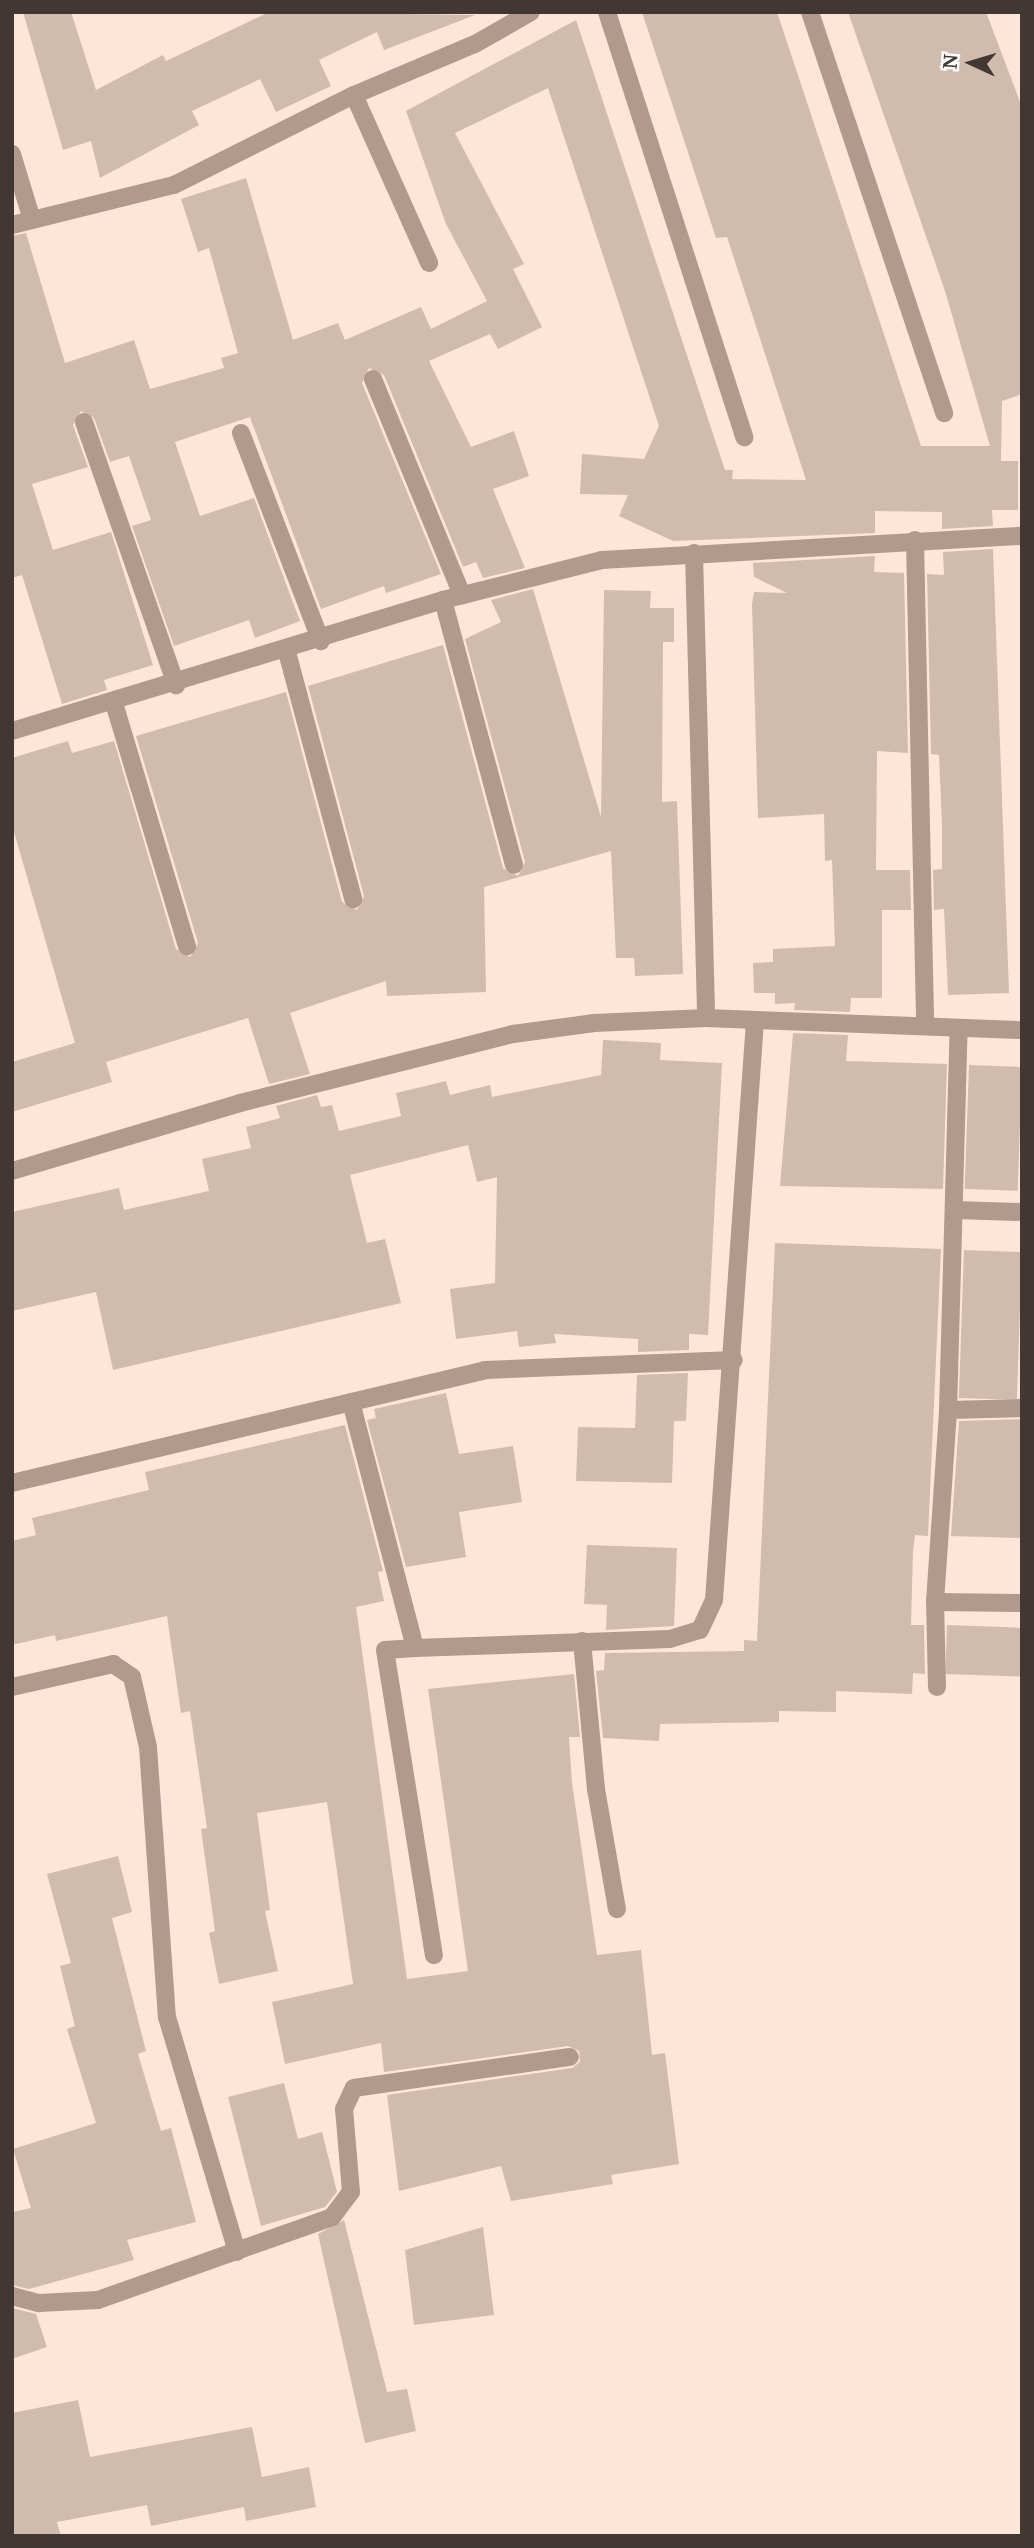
<!DOCTYPE html>
<html>
<head>
<meta charset="utf-8">
<style>
  body { margin:0 }
  #map { position:relative; width:1034px; height:2548px; overflow:hidden; background:#fde6d8; font-family:"Noto Serif",serif }
  div>[style] { position:absolute }
  .building>* { inset:0; background:#d1bbad; transform-origin:0 0 }
  .minor>* { height:18px; margin:-9px; padding:0 9px; transform-origin:9px; border-radius:9px; background:#b2998a }
  span { translate:-50% -50%; white-space:nowrap; text-align:center; line-height:1.15; -webkit-text-stroke:6px #fff; paint-order:stroke }
  .frame { position:absolute; inset:0; border:14px solid #413833; pointer-events:none }
  .north { position:absolute; left:936px; top:28px; width:70px; height:70px; -webkit-text-stroke:5px #fff; paint-order:stroke; rotate:274deg; font-size:19px; font-weight:700; line-height:28px; text-align:center; color:#413833 }
  .north::after { content:''; display:block; margin:auto; width:24px; height:32px; background:#413833; clip-path:polygon(50% 0,100% 100%,50% 72%,0 100%) }
</style>
</head>
<body>
<div id="map">
  <div class="building">
    <i style="clip-path:polygon(23px 12px,71px 12px,96px 90px,163px 55px,166px 61px,269px 12px,475px 15px,384px 50px,377px 32px,319px 60px,331px 86px,276px 112px,260px 79px,192px 111px,199px 125px,100px 178px,91px 141px,63px 150px)"></i>
    <i style="clip-path:polygon(642px 12px,777px 12px,921px 446px,990px 446px,945px 291px,848px 12px,986px 12px,1022px 107px,1022px 394px,1002px 401px,1001px 461px,1018px 461px,1018px 510px,992px 510px,993px 526px,942px 529px,942px 512px,875px 511px,875px 533px,673px 541px,619px 516px,628px 495px,580px 494px,582px 454px,644px 459px,659px 426px,548px 88px,455px 133px,524px 264px,513px 269px,542px 327px,498px 349px,490px 334px,429px 361px,471px 447px,514px 431px,529px 476px,493px 489px,525px 568px,483px 578px,476px 562px,463px 567px,384px 375px,369px 368px,362px 383px,441px 574px,386px 593px,384px 586px,321px 609px,250px 417px,175px 442px,200px 516px,254px 498px,300px 621px,255px 638px,249px 620px,174px 646px,132px 526px,151px 520px,129px 456px,110px 462px,94px 418px,81px 411px,73px 425px,88px 467px,32px 484px,53px 550px,111px 532px,153px 665px,104px 680px,107px 690px,62px 704px,22px 575px,12px 578px,12px 236px,26px 233px,65px 363px,134px 340px,150px 389px,224px 368px,221px 358px,238px 353px,209px 248px,198px 252px,181px 199px,246px 178px,293px 340px,338px 323px,345px 340px,421px 307px,431px 329px,487px 301px,446px 224px,406px 111px,576px 20px,725px 470px,733px 470px,732px 479px,806px 480px,727px 237px,716px 238px)"></i>
    <i style="clip-path:polygon(993px 549px,1009px 993px,948px 995px,944px 909px,934px 910px,933px 870px,942px 869px,942px 825px,939px 755px,931px 754px,927px 574px,944px 575px,943px 552px)"></i>
    <i style="clip-path:polygon(875px 556px,874px 572px,904px 573px,908px 753px,877px 751px,876px 870px,910px 870px,911px 910px,882px 910px,882px 998px,851px 998px,850px 1012px,794px 1010px,795px 1003px,775px 1004px,775px 993px,754px 993px,753px 963px,773px 962px,773px 949px,835px 946px,832px 860px,825px 861px,824px 814px,758px 818px,752px 604px,754px 592px,787px 593px,754px 577px,753px 563px)"></i>
    <i style="clip-path:polygon(533px 589px,601px 817px,604px 590px,651px 591px,650px 608px,674px 608px,674px 642px,663px 642px,662px 802px,677px 801px,683px 974px,635px 976px,634px 958px,616px 958px,611px 851px,484px 887px,486px 992px,387px 996px,386px 981px,290px 1013px,310px 1074px,269px 1084px,248px 1018px,106px 1062px,112px 1082px,12px 1112px,12px 1062px,75px 1043px,12px 825px,12px 758px,68px 741px,72px 753px,114px 741px,176px 949px,190px 957px,198px 943px,136px 736px,286px 692px,342px 902px,357px 910px,364px 896px,308px 686px,443px 645px,503px 868px,518px 876px,525px 862px,465px 639px,501px 622px,491px 600px)"></i>
    <i style="clip-path:polygon(793px 1033px,848px 1035px,846px 1061px,947px 1064px,943px 1189px,780px 1186px)"></i>
    <i style="clip-path:polygon(603px 1040px,661px 1043px,660px 1060px,722px 1063px,708px 1335px,689px 1334px,689px 1350px,638px 1352px,638px 1339px,554px 1334px,556px 1343px,519px 1347px,517px 1331px,456px 1339px,450px 1289px,495px 1283px,497px 1177px,477px 1182px,468px 1145px,350px 1175px,367px 1243px,385px 1239px,401px 1303px,113px 1370px,96px 1292px,12px 1311px,12px 1212px,119px 1188px,124px 1210px,209px 1191px,202px 1159px,251px 1148px,246px 1127px,280px 1118px,276px 1106px,317px 1095px,321px 1107px,332px 1105px,339px 1131px,401px 1116px,396px 1093px,446px 1081px,450px 1095px,490px 1085px,492px 1097px,601px 1075px)"></i>
    <i style="left:969px;top:1065px;width:53px;height:124px;rotate:2deg"></i>
    <i style="clip-path:polygon(775px 1243px,941px 1249px,928px 1536px,915px 1535px,913px 1551px,911px 1625px,924px 1625px,925px 1674px,913px 1673px,912px 1694px,836px 1691px,836px 1712px,779px 1711px,779px 1722px,660px 1724px,659px 1741px,603px 1738px,596px 1671px,604px 1670px,605px 1653px,744px 1651px,744px 1640px,757px 1641px)"></i>
    <i style="left:964px;top:1250px;width:58px;height:148px;rotate:2deg"></i>
    <i style="clip-path:polygon(688px 1373px,686px 1421px,674px 1421px,672px 1483px,576px 1481px,578px 1427px,635px 1428px,637px 1375px)"></i>
    <i style="clip-path:polygon(446px 1393px,459px 1454px,513px 1446px,522px 1502px,459px 1512px,466px 1557px,406px 1567px,367px 1420px,376px 1418px,374px 1409px)"></i>
    <i style="clip-path:polygon(1022px 1419px,1022px 1538px,951px 1536px,959px 1421px)"></i>
    <i style="clip-path:polygon(345px 1425px,383px 1571px,378px 1572px,384px 1601px,356px 1607px,407px 1979px,468px 1971px,428px 1689px,574px 1674px,580px 1737px,569px 1737px,572px 1783px,597px 1955px,641px 1950px,652px 2055px,665px 2053px,679px 2164px,611px 2175px,613px 2184px,511px 2201px,501px 2166px,399px 2191px,387px 2095px,572px 2068px,580px 2062px,579px 2051px,568px 2046px,384px 2072px,381px 2043px,285px 2064px,272px 2002px,353px 1984px,327px 1802px,257px 1813px,270px 1910px,265px 1911px,278px 1971px,219px 1984px,209px 1933px,215px 1931px,201px 1829px,207px 1828px,190px 1711px,181px 1713px,167px 1616px,56px 1641px,55px 1635px,12px 1645px,12px 1541px,36px 1535px,32px 1518px,149px 1490px,145px 1472px)"></i>
    <i style="clip-path:polygon(587px 1545px,677px 1548px,674px 1626px,606px 1630px,607px 1605px,584px 1604px)"></i>
    <i style="left:947px;top:1625px;width:75px;height:49px;rotate:2deg"></i>
    <i style="clip-path:polygon(118px 1856px,132px 1912px,112px 1918px,146px 2051px,138px 2054px,161px 2131px,171px 2128px,196px 2222px,127px 2240px,134px 2260px,29px 2289px,12px 2285px,12px 2212px,31px 2208px,13px 2149px,96px 2123px,67px 2029px,75px 2026px,60px 1966px,71px 1963px,47px 1874px)"></i>
    <i style="clip-path:polygon(284px 2083px,298px 2139px,322px 2132px,337px 2192px,325px 2207px,261px 2226px,228px 2097px)"></i>
    <i style="clip-path:polygon(344px 2220px,387px 2392px,407px 2389px,416px 2431px,365px 2443px,318px 2234px)"></i>
    <i style="clip-path:polygon(483px 2227px,494px 2315px,414px 2325px,405px 2250px)"></i>
    <i style="clip-path:polygon(12px 2308px,36px 2314px,47px 2347px,12px 2359px)"></i>
    <i style="clip-path:polygon(78px 2400px,90px 2457px,252px 2427px,262px 2477px,309px 2467px,316px 2507px,246px 2521px,244px 2507px,151px 2526px,147px 2505px,57px 2522px,61px 2536px,12px 2536px,12px 2413px)"></i>
  </div>
  <div class="minor">
    <i style="left:607px;top:12px;width:447px;rotate:72.1deg"></i>
    <i style="left:810px;top:12px;width:423px;rotate:71.5deg"></i>
    <i style="left:354px;top:95px;width:184px;rotate:65.9deg"></i>
    <i style="left:12px;top:154px;width:69px;rotate:73.1deg"></i>
    <i style="left:12px;top:225px;width:167px;rotate:-13.9deg"></i>
    <i style="left:174px;top:185px;width:201px;rotate:-26.6deg"></i>
    <i style="left:354px;top:95px;width:131px;rotate:-22.9deg"></i>
    <i style="left:475px;top:44px;width:64px;rotate:-29.7deg"></i>
    <i style="left:373px;top:379px;width:234px;rotate:67.6deg"></i>
    <i style="left:84px;top:422px;width:279px;rotate:70.7deg"></i>
    <i style="left:241px;top:433px;width:223px;rotate:69deg"></i>
    <i style="left:915px;top:540px;width:485px;rotate:88.8deg"></i>
    <i style="left:694px;top:553px;width:465px;rotate:88.5deg"></i>
    <i style="left:443px;top:600px;width:274px;rotate:75deg"></i>
    <i style="left:287px;top:652px;width:256px;rotate:75deg"></i>
    <i style="left:114px;top:703px;width:254px;rotate:73.3deg"></i>
    <i style="left:12px;top:731px;width:450px;rotate:-16.9deg"></i>
    <i style="left:443px;top:600px;width:164px;rotate:-14.1deg"></i>
    <i style="left:602px;top:560px;width:421px;rotate:-3.3deg"></i>
    <i style="left:12px;top:1171px;width:238px;rotate:-16.6deg"></i>
    <i style="left:240px;top:1103px;width:282px;rotate:-14.2deg"></i>
    <i style="left:513px;top:1034px;width:82px;rotate:-7.7deg"></i>
    <i style="left:594px;top:1023px;width:112px;rotate:-2.6deg"></i>
    <i style="left:706px;top:1018px;width:316px;rotate:2.2deg"></i>
    <i style="left:954px;top:1210px;width:68px;rotate:1.7deg"></i>
    <i style="left:351px;top:1402px;width:254px;rotate:75.4deg"></i>
    <i style="left:415px;top:1648px;width:255px;rotate:-2deg"></i>
    <i style="left:670px;top:1639px;width:31px;rotate:-17deg"></i>
    <i style="left:700px;top:1630px;width:33px;rotate:-65deg"></i>
    <i style="left:714px;top:1600px;width:580px;rotate:-85.95deg"></i>
    <i style="left:948px;top:1410px;width:74px;rotate:-1.5deg"></i>
    <i style="left:12px;top:1483px;width:486px;rotate:-13.4deg"></i>
    <i style="left:485px;top:1370px;width:249px;rotate:-2.3deg"></i>
    <i style="left:935px;top:1602px;width:87px;rotate:0.7deg"></i>
    <i style="left:582px;top:1641px;width:149px;rotate:84.6deg"></i>
    <i style="left:596px;top:1789px;width:122px;rotate:80.1deg"></i>
    <i style="left:415px;top:1648px;width:30px;rotate:176deg"></i>
    <i style="left:385px;top:1650px;width:309px;rotate:80.9deg"></i>
    <i style="left:12px;top:1687px;width:104px;rotate:-12.8deg"></i>
    <i style="left:113px;top:1664px;width:23px;rotate:34deg"></i>
    <i style="left:132px;top:1677px;width:72px;rotate:77.1deg"></i>
    <i style="left:148px;top:1747px;width:271px;rotate:86deg"></i>
    <i style="left:167px;top:2017px;width:245px;rotate:73.4deg"></i>
    <i style="left:937px;top:1687px;width:85px;rotate:-91.3deg"></i>
    <i style="left:935px;top:1602px;width:192px;rotate:-86.1deg"></i>
    <i style="left:948px;top:1410px;width:382px;rotate:-88.4deg"></i>
    <i style="left:12px;top:2296px;width:28px;rotate:15deg"></i>
    <i style="left:39px;top:2303px;width:59px;rotate:-2.9deg"></i>
    <i style="left:98px;top:2300px;width:248px;rotate:-19.5deg"></i>
    <i style="left:332px;top:2217px;width:31px;rotate:-53deg"></i>
    <i style="left:351px;top:2192px;width:83px;rotate:-94.8deg"></i>
    <i style="left:344px;top:2109px;width:23px;rotate:-65deg"></i>
    <i style="left:354px;top:2088px;width:218px;rotate:-8.2deg"></i>
  </div>
  <div class="frame"></div>
  <div class="north">N</div>
</div>
</body>
</html>
